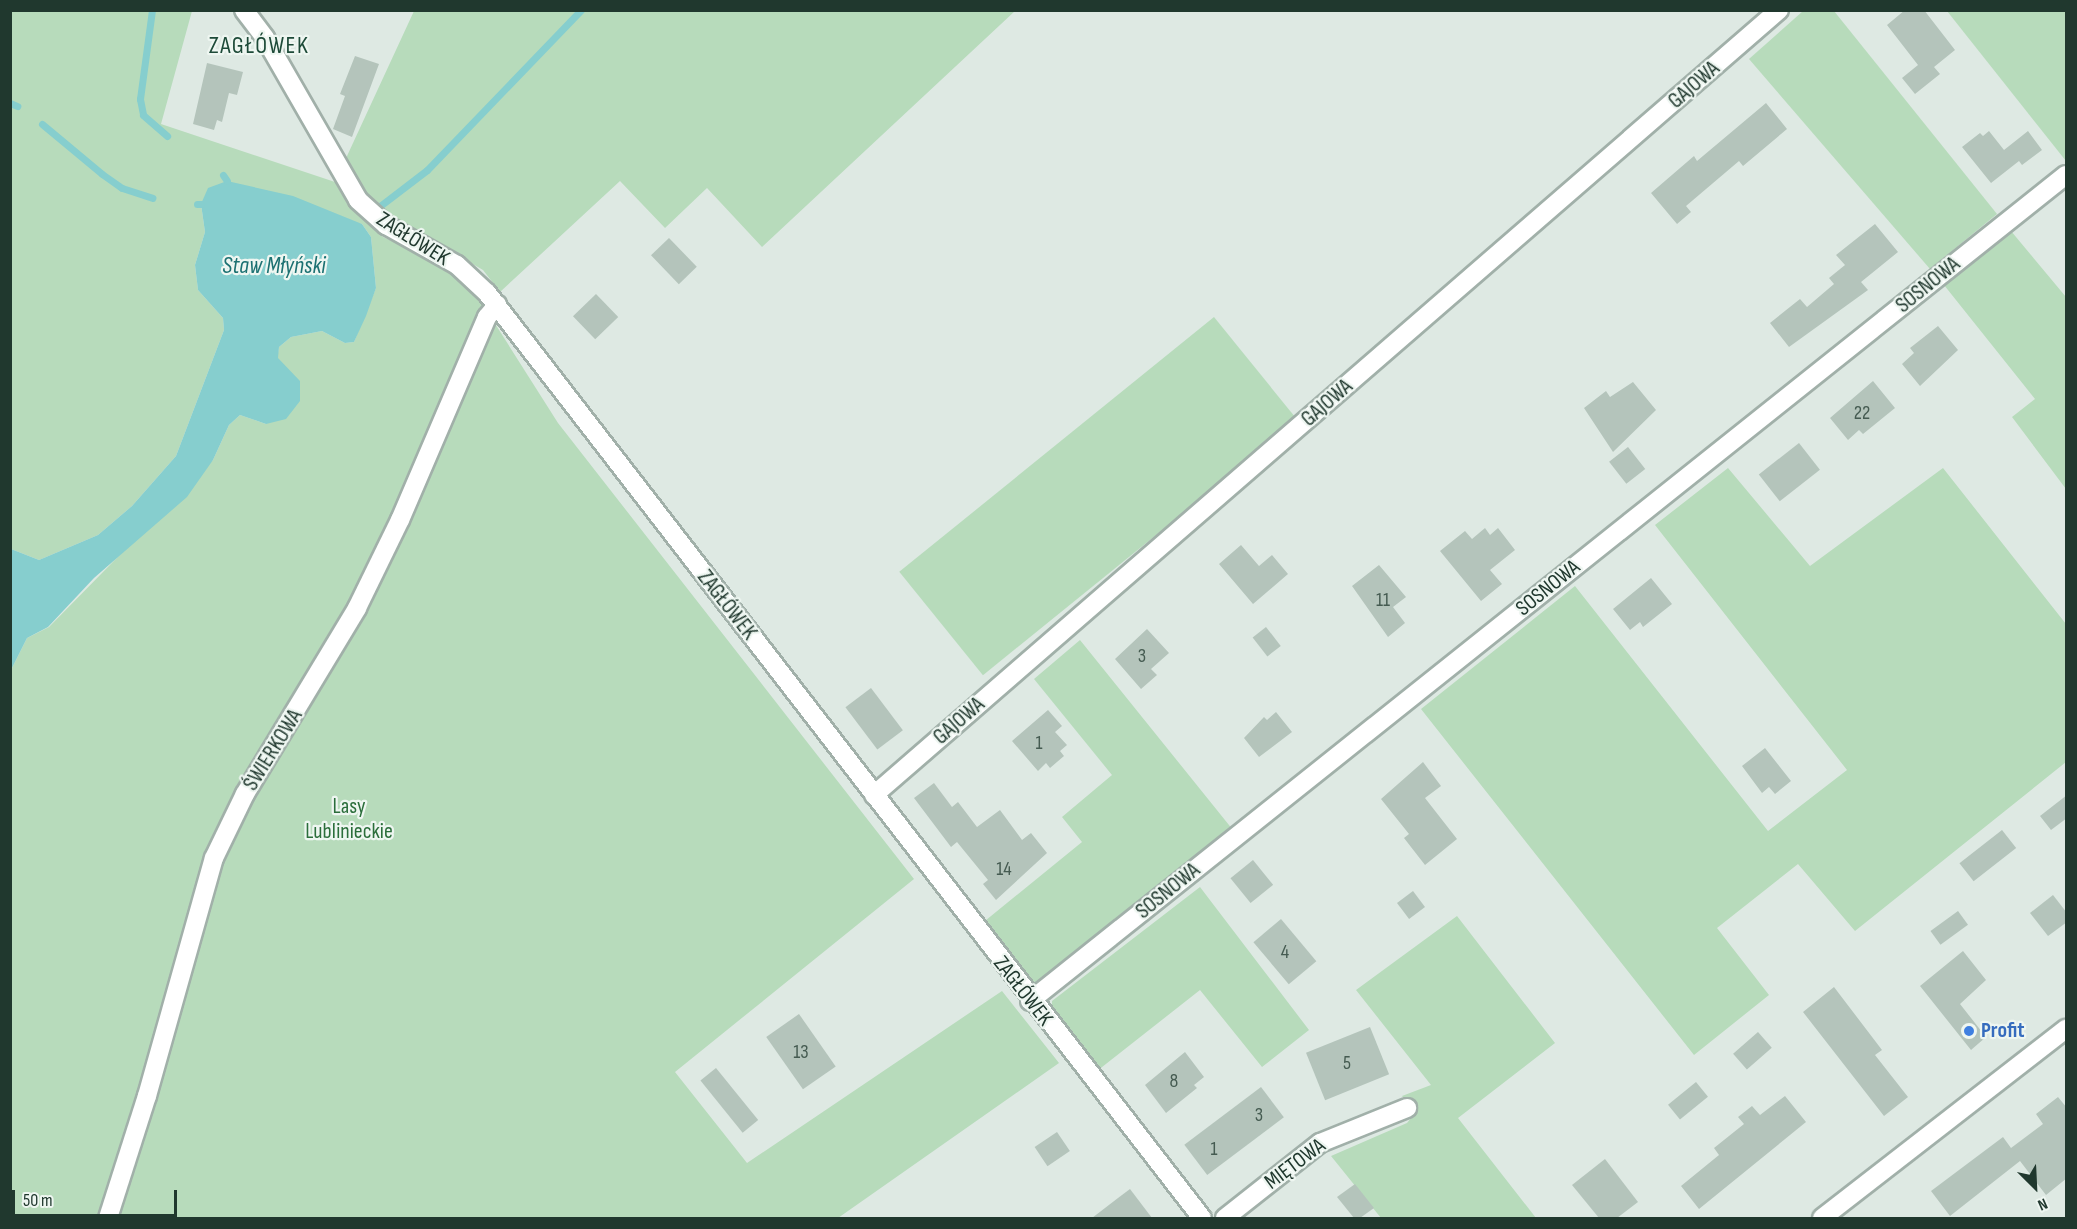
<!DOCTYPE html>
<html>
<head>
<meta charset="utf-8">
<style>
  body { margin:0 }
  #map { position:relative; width:2077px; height:1229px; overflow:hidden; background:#dee9e3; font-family:"Sofia Sans Condensed",sans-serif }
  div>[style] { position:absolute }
  .green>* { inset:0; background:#b7dbbb; transform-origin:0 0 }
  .water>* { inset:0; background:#86cece }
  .stream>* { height:7px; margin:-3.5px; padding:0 3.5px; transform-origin:3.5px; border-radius:3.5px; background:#86cece }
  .building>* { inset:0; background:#b4c4bb; transform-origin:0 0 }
  .roads { filter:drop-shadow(2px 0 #a1b0a9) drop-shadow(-2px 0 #a1b0a9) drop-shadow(0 2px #a1b0a9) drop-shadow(0 -2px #a1b0a9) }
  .street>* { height:18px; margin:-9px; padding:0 9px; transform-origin:9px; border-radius:9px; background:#fff }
  .secondary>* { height:18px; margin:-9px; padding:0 9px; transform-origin:9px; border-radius:9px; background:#fff }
  .dots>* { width:16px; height:16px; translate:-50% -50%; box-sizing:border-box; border:3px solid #eef6f1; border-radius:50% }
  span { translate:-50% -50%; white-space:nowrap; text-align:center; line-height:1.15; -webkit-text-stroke:4.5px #eef6f1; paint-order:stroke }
  .number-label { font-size:20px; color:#455b51 }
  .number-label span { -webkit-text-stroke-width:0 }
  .street-label { font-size:22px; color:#20382e }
  .park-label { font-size:22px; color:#2b6e3b }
  .shop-label { font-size:22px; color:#366cbe; font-weight:700 }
  .left { translate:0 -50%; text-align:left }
  .neighbourhood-label { font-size:24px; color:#1d4a38; letter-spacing:1.5px }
  .water-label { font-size:24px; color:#1c7172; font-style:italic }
  .frame { position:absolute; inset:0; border:12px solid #20382e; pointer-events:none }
  .north { position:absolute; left:2005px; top:1157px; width:60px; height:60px; -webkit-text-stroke:4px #eef6f1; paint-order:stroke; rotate:156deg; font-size:16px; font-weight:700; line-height:24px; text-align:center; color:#20382e }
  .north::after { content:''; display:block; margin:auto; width:21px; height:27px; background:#20382e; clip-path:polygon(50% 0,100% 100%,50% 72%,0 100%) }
  .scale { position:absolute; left:12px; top:1190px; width:165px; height:27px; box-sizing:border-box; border:3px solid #20382e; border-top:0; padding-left:8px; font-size:18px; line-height:21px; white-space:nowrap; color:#20382e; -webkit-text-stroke:4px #eef6f1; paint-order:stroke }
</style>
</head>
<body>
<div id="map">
  <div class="green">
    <i style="clip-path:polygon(10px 11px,192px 11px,161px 124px,335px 182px,414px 11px,1015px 11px,762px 247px,707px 188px,665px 228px,620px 181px,500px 292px,483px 270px,336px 184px,349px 206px,383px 237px,454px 270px,473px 289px,558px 423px,914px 879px,675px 1072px,747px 1163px,1002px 991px,1059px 1063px,838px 1218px,11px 1218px,11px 670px,27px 638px,49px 627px,213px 460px,229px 425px,240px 415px,266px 424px,279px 347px,291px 337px,322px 331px,345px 343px,354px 342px,376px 288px,371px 237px,362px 224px,201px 204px,205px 232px,195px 265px,198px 290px,223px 318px,224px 330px,176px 456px,132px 506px,98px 535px,39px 560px,11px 549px)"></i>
    <i style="clip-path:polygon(1803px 11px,1834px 11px,1997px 214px,1930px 269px,1749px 59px)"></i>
    <i style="clip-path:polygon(1947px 11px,2066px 11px,2066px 161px)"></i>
    <i style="clip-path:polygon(2011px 231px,2066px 297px,2066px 489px,2012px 417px,2035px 399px,1944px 285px)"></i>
    <i style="left:1214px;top:317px;width:133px;height:405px;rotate:51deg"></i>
    <i style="clip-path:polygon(1728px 468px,1810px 566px,1943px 468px,2066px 624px,2066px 762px,1855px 931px,1798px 864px,1717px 928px,1769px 995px,1694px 1055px,1421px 709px,1575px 586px,1768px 831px,1847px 770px,1655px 525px)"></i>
    <i style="clip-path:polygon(1080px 640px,1233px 830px,1040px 984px,1026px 983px,980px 925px,1082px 842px,1062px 817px,1112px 775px,1034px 679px)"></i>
    <i style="clip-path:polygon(1200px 887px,1309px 1030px,1262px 1067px,1200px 990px,1097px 1071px,1052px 1018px,1052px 1001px)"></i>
    <i style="clip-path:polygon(1457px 916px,1555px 1043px,1458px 1118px,1536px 1218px,1381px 1218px,1331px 1156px,1407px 1123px,1415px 1113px,1402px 1096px,1431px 1085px,1356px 990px)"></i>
  </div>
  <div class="water">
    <i style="clip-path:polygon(227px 181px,293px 196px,362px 224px,371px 237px,376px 288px,366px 316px,354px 342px,345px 343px,322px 331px,291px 337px,279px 347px,278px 358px,300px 381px,300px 401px,286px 419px,266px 424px,240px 415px,229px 425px,213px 460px,187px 497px,94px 578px,48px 627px,27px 638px,11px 670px,11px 549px,39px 560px,98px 535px,132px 506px,176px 456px,224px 330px,223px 318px,198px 290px,195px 265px,205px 232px,201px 204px,208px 188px)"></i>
  </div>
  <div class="stream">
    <i style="left:152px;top:10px;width:90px;rotate:97.7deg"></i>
    <i style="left:140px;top:99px;width:16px;rotate:79deg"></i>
    <i style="left:143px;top:115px;width:32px;rotate:41deg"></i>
    <i style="left:10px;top:103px;width:8px;rotate:23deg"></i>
    <i style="left:42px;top:124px;width:78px;rotate:39.8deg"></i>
    <i style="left:102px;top:174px;width:24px;rotate:35deg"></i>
    <i style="left:122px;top:188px;width:32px;rotate:18deg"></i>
    <i style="left:223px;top:175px;width:7px;rotate:56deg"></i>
    <i style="left:197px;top:204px;width:4px"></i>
    <i style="left:376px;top:209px;width:64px;rotate:-37.4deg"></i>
    <i style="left:427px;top:170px;width:222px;rotate:-46.1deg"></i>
  </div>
  <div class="building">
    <i style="clip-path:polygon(1905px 10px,1924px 10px,1955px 50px,1934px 67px,1940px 74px,1915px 94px,1902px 78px,1918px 65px,1887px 25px)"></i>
    <i style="clip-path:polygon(355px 56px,379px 64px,352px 137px,333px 129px,345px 96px,340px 94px)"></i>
    <i style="clip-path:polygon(207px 63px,243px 72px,237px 95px,229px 93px,222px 122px,217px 120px,214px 130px,193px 124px)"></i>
    <i style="clip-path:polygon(1766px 103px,1787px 129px,1743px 166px,1739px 161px,1686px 206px,1691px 212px,1677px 224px,1651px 193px,1694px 156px,1697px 161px)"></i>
    <i style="clip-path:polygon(1989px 131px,2004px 150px,2028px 131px,2042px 150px,2022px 165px,2019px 161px,1991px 183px,1962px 147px,1980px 133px,1983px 136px)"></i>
    <i style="clip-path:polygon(1875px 224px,1898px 252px,1861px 282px,1868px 290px,1789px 347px,1770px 323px,1800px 299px,1807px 307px,1834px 284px,1829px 278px,1845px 265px,1836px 255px)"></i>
    <i style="left:669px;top:238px;width:40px;height:25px;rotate:46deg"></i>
    <i style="left:596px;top:294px;width:32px;height:32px;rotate:46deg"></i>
    <i style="clip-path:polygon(1938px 326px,1958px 350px,1920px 386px,1902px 364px,1914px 353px,1910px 348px)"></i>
    <i style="clip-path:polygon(1873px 381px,1895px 408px,1863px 434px,1859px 430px,1848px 440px,1830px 418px)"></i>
    <i style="clip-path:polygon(1633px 382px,1656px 410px,1613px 452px,1584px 408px,1606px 391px,1610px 397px)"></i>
    <i style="left:1799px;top:443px;width:34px;height:51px;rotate:52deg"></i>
    <i style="left:1628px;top:447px;width:28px;height:24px;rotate:52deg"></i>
    <i style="clip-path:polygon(1485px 528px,1490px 535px,1498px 528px,1515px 550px,1490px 570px,1502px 584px,1481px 601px,1440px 551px,1465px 531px,1472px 539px)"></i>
    <i style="clip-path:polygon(1241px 545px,1259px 566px,1272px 555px,1288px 574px,1253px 604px,1219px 564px)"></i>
    <i style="clip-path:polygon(1379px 565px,1406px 597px,1393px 607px,1405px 623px,1388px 637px,1352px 586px)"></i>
    <i style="clip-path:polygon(1651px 578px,1672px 604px,1643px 627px,1640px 622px,1630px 630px,1613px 609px)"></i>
    <i style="left:1266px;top:627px;width:24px;height:17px;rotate:52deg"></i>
    <i style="clip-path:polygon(1147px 629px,1169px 653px,1151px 669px,1157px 675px,1141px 689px,1115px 659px)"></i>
    <i style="left:871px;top:688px;width:53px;height:32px;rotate:53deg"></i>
    <i style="clip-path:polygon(1048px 710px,1062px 726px,1055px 732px,1067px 745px,1060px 751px,1064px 756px,1050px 768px,1046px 763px,1038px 771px,1012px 741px)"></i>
    <i style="clip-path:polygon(1276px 712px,1292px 732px,1259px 757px,1244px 738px,1264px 717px,1267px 720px)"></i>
    <i style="clip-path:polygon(1765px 748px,1791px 781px,1775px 794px,1769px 787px,1762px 793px,1742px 766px)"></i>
    <i style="clip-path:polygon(1423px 762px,1441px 786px,1425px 798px,1457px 839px,1425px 865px,1404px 838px,1409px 834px,1381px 799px)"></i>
    <i style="clip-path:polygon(934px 783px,952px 807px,958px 802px,977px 827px,1000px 810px,1022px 840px,1031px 833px,1047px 853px,996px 900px,983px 884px,988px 880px,957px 842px,951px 847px,914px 798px)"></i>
    <i style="clip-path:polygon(2067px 795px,2067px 818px,2051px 830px,2040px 816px)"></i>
    <i style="left:2002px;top:830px;width:23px;height:54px;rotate:52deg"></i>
    <i style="left:1253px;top:860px;width:32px;height:29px;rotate:51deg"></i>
    <i style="left:1413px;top:891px;width:20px;height:20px;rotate:53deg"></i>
    <i style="clip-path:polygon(2053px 895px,2067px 913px,2067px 922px,2048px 936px,2030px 913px)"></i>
    <i style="left:1958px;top:911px;width:17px;height:34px;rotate:54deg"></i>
    <i style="left:1281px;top:919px;width:55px;height:36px;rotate:50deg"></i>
    <i style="clip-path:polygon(1963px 951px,1986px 980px,1960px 1004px,1986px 1037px,1971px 1050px,1920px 986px)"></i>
    <i style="clip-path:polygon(1834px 987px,1882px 1050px,1875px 1055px,1908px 1097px,1884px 1116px,1803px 1012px)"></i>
    <i style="left:799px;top:1014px;width:64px;height:40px;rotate:55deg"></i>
    <i style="left:1370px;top:1027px;width:51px;height:69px;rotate:68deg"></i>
    <i style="left:1758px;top:1032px;width:21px;height:33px;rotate:49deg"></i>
    <i style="clip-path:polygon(1185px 1052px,1204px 1077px,1194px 1085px,1197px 1088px,1166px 1113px,1145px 1085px)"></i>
    <i style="left:716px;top:1068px;width:67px;height:20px;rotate:51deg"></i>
    <i style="left:1696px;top:1082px;width:19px;height:36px;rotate:51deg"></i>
    <i style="left:1261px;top:1087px;width:38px;height:96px;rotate:53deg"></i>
    <i style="clip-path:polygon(1785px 1096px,1806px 1122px,1699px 1209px,1681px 1186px,1719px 1155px,1714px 1148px,1744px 1124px,1738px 1117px,1752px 1106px,1760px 1115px)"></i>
    <i style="clip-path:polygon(2058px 1097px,2067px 1108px,2067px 1178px,2046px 1195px,2020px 1161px,1950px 1216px,1931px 1191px,2003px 1137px,2011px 1148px,2043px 1124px,2036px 1114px)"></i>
    <i style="left:1057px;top:1132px;width:23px;height:27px;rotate:56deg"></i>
    <i style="clip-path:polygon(1605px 1159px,1638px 1202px,1617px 1218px,1599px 1218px,1572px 1185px)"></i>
    <i style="clip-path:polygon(1355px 1184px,1374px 1208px,1360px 1218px,1354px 1218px,1337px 1197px)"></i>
    <i style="clip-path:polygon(1130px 1189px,1152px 1218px,1092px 1218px,1118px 1198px)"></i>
  </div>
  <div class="roads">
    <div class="street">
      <i style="left:244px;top:10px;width:35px;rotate:53deg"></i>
      <i style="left:265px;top:38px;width:187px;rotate:60.1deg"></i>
      <i style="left:358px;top:200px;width:38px;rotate:42deg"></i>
      <i style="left:386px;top:225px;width:81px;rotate:29.4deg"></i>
      <i style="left:457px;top:265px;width:41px;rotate:43deg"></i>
      <i style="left:487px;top:293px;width:1169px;rotate:52.3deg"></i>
      <i style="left:874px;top:795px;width:1198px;rotate:-40.94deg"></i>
      <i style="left:1030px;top:1001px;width:1325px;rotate:-38.57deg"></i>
      <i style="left:108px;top:1218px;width:128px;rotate:-72.3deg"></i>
      <i style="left:147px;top:1096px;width:247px;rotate:-74.3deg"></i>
      <i style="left:214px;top:858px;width:71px;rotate:-64.2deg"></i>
      <i style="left:245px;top:794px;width:217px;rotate:-58.9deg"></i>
      <i style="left:357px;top:608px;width:98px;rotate:-64deg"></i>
      <i style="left:400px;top:520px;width:221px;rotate:-66.8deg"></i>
      <i style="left:487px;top:317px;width:16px;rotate:-50deg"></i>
      <i style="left:1225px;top:1218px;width:121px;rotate:-38.3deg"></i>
      <i style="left:1320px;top:1143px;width:94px;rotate:-21.9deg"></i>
    </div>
    <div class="secondary">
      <i style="left:1822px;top:1218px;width:309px;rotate:-37.8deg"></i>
    </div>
  </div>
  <div class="dots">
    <i style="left:1969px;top:1031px;background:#3f7fe0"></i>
  </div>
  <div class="number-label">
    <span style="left:1862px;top:413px">22</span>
    <span style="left:1383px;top:600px">11</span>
    <span style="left:1142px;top:656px">3</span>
    <span style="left:1039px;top:743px">1</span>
    <span style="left:1004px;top:869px">14</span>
    <span style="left:1285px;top:952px">4</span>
    <span style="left:801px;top:1052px">13</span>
    <span style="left:1347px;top:1063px">5</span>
    <span style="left:1174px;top:1081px">8</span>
    <span style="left:1259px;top:1115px">3</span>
    <span style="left:1214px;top:1149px">1</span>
  </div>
  <div class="street-label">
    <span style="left:1694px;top:85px;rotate:-41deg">GAJOWA</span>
    <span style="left:413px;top:239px;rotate:32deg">ZAGŁÓWEK</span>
    <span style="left:1928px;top:285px;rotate:-39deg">SOSNOWA</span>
    <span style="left:1327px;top:403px;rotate:-41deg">GAJOWA</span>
    <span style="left:1548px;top:588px;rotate:-39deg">SOSNOWA</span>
    <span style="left:727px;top:605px;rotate:52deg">ZAGŁÓWEK</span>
    <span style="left:959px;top:721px;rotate:-41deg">GAJOWA</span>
    <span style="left:273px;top:750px;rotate:-58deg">ŚWIERKOWA</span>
    <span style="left:1168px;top:891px;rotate:-39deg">SOSNOWA</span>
    <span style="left:1023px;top:991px;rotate:52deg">ZAGŁÓWEK</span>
    <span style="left:1295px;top:1164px;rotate:-37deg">MIĘTOWA</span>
  </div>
  <div class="park-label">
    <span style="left:349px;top:819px">Lasy<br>Lublinieckie</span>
  </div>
  <div class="shop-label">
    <span class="left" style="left:1981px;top:1031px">Profit</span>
  </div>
  <div class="neighbourhood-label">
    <span style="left:259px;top:46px">ZAGŁÓWEK</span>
  </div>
  <div class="water-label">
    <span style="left:274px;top:266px">Staw Młyński</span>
  </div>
  <div class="frame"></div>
  <div class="north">N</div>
  <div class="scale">50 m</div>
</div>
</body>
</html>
